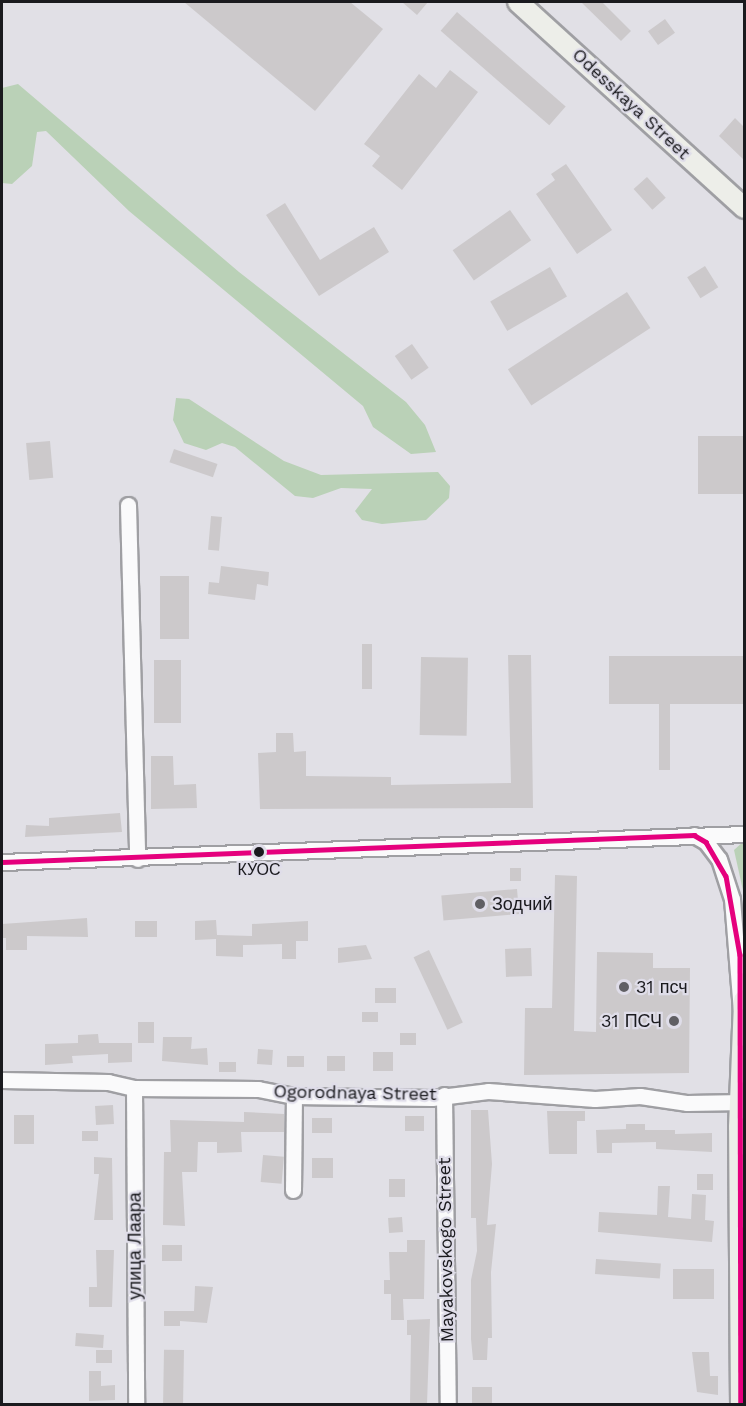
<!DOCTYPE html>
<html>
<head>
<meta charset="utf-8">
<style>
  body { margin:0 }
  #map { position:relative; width:746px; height:1406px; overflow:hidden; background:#e1e0e6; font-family:"Work Sans",sans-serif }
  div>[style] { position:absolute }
  .green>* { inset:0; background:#bad1b7 }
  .building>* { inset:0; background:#ccc9cb; transform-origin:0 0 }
  .roads { filter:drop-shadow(2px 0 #9f9fa3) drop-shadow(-2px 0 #9f9fa3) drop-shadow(0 2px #9f9fa3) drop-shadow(0 -2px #9f9fa3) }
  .minor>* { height:15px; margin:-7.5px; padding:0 7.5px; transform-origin:7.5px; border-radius:7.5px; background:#fafafb }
  .major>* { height:20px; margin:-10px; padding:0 10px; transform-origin:10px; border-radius:10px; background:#edeee9 }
  .bus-1>* { height:4.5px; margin:-2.25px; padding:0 2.25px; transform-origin:2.25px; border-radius:2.25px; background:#e5007d }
  .dots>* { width:16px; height:16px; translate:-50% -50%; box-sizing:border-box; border:3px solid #dfdde9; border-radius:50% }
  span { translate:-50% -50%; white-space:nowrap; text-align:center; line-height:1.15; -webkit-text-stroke:4.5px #dfdde9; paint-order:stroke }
  .bus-label { font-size:16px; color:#1a1a1e }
  .street-label { font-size:18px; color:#1a1a1e }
  .poi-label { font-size:18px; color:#1a1a1e }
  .left { translate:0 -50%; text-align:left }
  .right { translate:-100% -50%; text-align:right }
  .frame { position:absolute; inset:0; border:3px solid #1a1a1e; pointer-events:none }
</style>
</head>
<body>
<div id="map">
  <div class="green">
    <i style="clip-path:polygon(18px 84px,239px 272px,406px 402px,425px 425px,436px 452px,411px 454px,373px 427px,363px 406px,129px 211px,46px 131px,37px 132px,32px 166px,12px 184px,2px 183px,2px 88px)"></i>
    <i style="clip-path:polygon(176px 398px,189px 399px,284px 461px,321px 475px,438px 472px,450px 486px,449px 498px,426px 520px,382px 524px,362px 520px,355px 511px,372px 489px,341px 488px,313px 498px,295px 496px,235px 447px,222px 443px,206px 450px,184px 443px,173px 420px)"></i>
    <i style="clip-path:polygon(744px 841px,744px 895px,734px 850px)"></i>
  </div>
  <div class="building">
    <i style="clip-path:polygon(184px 2px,350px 2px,383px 29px,315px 111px)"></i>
    <i style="clip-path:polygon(402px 2px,428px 2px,417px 15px)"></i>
    <i style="clip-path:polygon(581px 2px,602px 2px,631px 31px,621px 41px)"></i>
    <i style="left:457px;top:12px;width:144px;height:25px;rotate:41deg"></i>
    <i style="left:665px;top:19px;width:17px;height:21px;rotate:54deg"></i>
    <i style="clip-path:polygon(450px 70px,478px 92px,402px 190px,372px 166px,380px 156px,364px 144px,419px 74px,436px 88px)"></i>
    <i style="clip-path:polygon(735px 118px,744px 127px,744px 160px,719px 136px)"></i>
    <i style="clip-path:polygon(566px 164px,612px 230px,577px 254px,536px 194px,555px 180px,551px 174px)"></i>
    <i style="left:647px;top:177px;width:28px;height:18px;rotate:48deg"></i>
    <i style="clip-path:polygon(285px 203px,320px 260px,374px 227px,389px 252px,319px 296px,266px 215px)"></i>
    <i style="left:510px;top:210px;width:37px;height:70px;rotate:55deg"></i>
    <i style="left:705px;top:266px;width:25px;height:21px;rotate:58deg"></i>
    <i style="left:550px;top:267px;width:34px;height:69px;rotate:60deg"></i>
    <i style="left:627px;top:292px;width:43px;height:142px;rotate:57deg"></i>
    <i style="left:412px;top:344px;width:29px;height:21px;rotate:55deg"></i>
    <i style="left:744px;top:436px;width:58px;height:46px;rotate:90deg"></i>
    <i style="left:50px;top:441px;width:37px;height:24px;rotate:85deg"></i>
    <i style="left:174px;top:449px;width:46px;height:14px;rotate:19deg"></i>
    <i style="left:211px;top:516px;width:11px;height:34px;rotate:5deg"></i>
    <i style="clip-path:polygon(221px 566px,269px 572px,268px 586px,257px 584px,255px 600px,208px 594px,209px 582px,219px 583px)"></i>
    <i style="left:160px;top:576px;width:29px;height:63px"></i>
    <i style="left:362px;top:644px;width:10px;height:45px"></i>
    <i style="clip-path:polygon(508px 655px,531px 655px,533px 808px,260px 809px,258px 753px,276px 752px,276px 733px,293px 733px,294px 752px,306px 751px,306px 776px,391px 777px,391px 785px,511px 783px)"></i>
    <i style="clip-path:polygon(609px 656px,744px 656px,744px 704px,670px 704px,670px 770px,659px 770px,659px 704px,609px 704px)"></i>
    <i style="left:421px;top:657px;width:47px;height:78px;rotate:1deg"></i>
    <i style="left:154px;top:660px;width:27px;height:63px"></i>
    <i style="clip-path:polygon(151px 756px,173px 756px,174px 785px,196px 784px,197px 808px,151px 809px)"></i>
    <i style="clip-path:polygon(120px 813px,122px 832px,25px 837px,26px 825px,49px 826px,49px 818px)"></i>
    <i style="left:510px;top:868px;width:11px;height:13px"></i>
    <i style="clip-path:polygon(555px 875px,577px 876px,574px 1031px,596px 1032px,597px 952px,653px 953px,653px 968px,690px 968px,689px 1073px,524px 1075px,525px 1008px,552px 1008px)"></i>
    <i style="left:517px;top:889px;width:25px;height:76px;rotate:85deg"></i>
    <i style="clip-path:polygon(87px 918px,88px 937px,27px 936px,27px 950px,6px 950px,6px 938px,2px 938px,2px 924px)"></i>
    <i style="clip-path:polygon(216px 920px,217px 935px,252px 936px,252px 924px,308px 921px,308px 941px,296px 941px,296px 959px,282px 959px,282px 944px,243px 945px,243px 957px,216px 956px,216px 939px,195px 940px,195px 921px)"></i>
    <i style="left:135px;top:921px;width:22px;height:16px"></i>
    <i style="clip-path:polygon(366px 945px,372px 959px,338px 963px,338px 948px)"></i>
    <i style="left:531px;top:948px;width:28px;height:26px;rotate:88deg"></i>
    <i style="left:429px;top:950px;width:80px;height:17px;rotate:65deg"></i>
    <i style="left:375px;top:988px;width:21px;height:15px"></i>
    <i style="left:378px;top:1012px;width:10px;height:16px;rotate:90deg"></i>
    <i style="left:138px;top:1022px;width:16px;height:21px"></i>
    <i style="left:400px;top:1033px;width:16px;height:12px"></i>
    <i style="clip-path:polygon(98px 1034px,99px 1043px,132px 1043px,132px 1062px,108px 1063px,108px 1054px,72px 1056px,73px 1063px,45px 1065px,45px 1044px,78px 1043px,78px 1035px)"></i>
    <i style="clip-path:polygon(163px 1037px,192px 1037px,191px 1049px,207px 1048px,208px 1065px,162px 1061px)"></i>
    <i style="left:258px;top:1049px;width:15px;height:15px;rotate:4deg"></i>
    <i style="left:373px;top:1052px;width:20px;height:19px"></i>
    <i style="left:287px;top:1056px;width:17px;height:11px"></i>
    <i style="left:327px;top:1056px;width:18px;height:15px"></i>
    <i style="left:219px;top:1062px;width:17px;height:10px"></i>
    <i style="left:113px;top:1105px;width:19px;height:18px;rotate:87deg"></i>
    <i style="clip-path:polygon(471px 1110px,488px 1110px,492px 1164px,487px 1225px,496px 1224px,491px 1272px,492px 1338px,488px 1338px,487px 1360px,473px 1360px,471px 1339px,471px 1280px,477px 1251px,476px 1218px,471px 1218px)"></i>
    <i style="clip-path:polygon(547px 1111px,585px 1111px,585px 1121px,577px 1121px,577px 1154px,549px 1154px)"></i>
    <i style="clip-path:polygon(244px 1112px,284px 1114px,284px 1132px,241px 1132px,242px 1152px,217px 1153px,217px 1142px,198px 1142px,197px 1172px,182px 1172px,185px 1226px,163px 1225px,164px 1152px,171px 1152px,170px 1120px,244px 1122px)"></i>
    <i style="left:14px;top:1115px;width:20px;height:29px"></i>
    <i style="left:405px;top:1116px;width:19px;height:15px"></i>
    <i style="left:312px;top:1118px;width:20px;height:15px"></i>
    <i style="clip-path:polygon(626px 1124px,645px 1124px,645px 1130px,675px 1130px,675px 1134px,712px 1133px,712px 1152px,656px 1149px,656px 1142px,612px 1143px,612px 1153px,597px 1153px,596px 1130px,626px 1129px)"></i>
    <i style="left:98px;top:1131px;width:10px;height:16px;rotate:90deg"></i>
    <i style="left:263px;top:1155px;width:21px;height:27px;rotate:5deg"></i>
    <i style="clip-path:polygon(94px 1157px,112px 1158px,113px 1220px,94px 1220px,99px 1174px,94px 1174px)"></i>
    <i style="left:312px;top:1158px;width:21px;height:20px"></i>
    <i style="left:713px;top:1174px;width:16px;height:16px;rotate:90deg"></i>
    <i style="left:405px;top:1179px;width:18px;height:16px;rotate:90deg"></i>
    <i style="clip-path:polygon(658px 1186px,670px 1186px,668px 1217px,691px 1219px,692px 1194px,706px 1195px,705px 1220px,714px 1221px,712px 1242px,598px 1232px,599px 1212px,657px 1215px)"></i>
    <i style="left:402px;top:1217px;width:15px;height:14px;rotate:86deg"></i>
    <i style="clip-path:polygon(407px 1240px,425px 1240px,424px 1299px,403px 1299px,404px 1320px,391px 1320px,391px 1294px,384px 1294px,384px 1280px,390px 1280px,389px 1252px,407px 1252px)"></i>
    <i style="left:162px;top:1245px;width:20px;height:16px"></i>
    <i style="clip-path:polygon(96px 1250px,114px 1250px,112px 1307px,89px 1307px,89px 1287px,97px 1287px)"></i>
    <i style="left:596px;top:1259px;width:65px;height:15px;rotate:4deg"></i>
    <i style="left:673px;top:1269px;width:41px;height:30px"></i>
    <i style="clip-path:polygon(195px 1286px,213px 1287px,207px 1323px,180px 1321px,180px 1326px,164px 1326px,164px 1311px,194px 1311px)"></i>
    <i style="clip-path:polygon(430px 1319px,427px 1404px,410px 1404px,411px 1335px,407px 1335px,407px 1320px)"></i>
    <i style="left:76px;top:1333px;width:28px;height:13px;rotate:4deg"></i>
    <i style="left:96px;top:1350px;width:16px;height:13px"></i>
    <i style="left:184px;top:1350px;width:54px;height:20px;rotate:91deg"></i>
    <i style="clip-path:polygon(692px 1352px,709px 1352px,710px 1376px,718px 1376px,718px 1395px,697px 1392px)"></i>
    <i style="clip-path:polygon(89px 1371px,101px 1371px,101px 1386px,115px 1385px,115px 1400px,89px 1401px)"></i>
    <i style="left:472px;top:1387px;width:20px;height:17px"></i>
  </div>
  <div class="roads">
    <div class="minor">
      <i style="left:128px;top:505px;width:354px;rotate:88.5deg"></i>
      <i style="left:694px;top:835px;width:14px;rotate:30deg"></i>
      <i style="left:706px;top:842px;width:21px;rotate:53deg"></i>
      <i style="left:719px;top:859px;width:42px;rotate:72deg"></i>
      <i style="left:732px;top:899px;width:111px;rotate:85.4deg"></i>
      <i style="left:2px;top:862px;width:743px;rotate:-2.16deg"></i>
      <i style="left:2px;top:1080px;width:106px;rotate:1.1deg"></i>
      <i style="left:108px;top:1082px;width:27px;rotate:13deg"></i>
      <i style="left:134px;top:1088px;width:124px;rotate:0.5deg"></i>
      <i style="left:258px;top:1089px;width:37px;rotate:11deg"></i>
      <i style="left:294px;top:1096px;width:138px;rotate:0.8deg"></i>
      <i style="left:432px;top:1098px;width:56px;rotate:-7.1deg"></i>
      <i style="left:488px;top:1091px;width:107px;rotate:4.3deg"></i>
      <i style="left:595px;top:1099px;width:45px;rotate:-3.8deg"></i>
      <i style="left:640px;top:1096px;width:48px;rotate:8.5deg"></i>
      <i style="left:687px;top:1103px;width:57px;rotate:-1deg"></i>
      <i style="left:134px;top:1088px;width:316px;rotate:89.6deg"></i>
      <i style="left:444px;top:1095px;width:309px;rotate:89.3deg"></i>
      <i style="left:293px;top:1190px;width:94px;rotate:-89.4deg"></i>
    </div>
    <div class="major">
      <i style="left:518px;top:2px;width:306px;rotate:42.3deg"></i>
      <i style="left:741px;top:1404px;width:277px;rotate:-90.4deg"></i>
      <i style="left:739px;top:1127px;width:127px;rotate:-87.7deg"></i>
    </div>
  </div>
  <div class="bus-1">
    <i style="left:2px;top:862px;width:693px;rotate:-2.23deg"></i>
    <i style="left:694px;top:835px;width:14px;rotate:30deg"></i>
    <i style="left:706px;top:842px;width:39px;rotate:60deg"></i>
    <i style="left:726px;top:876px;width:80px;rotate:80deg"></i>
    <i style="left:740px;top:955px;width:449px;rotate:89.9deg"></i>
  </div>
  <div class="dots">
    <i style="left:259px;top:852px;background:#1a1a1e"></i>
    <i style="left:480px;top:904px;background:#605f64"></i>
    <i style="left:624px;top:987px;background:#605f64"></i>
    <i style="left:674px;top:1021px;background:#605f64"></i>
  </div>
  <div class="bus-label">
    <span style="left:259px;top:870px">КУОС</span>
  </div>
  <div class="street-label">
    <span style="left:631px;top:104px;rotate:43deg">Odesskaya Street</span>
    <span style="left:355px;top:1093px;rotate:1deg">Ogorodnaya Street</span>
    <span style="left:135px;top:1246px;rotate:-90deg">улица Лаара</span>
    <span style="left:446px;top:1250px;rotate:-91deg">Mayakovskogo Street</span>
  </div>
  <div class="poi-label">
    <span class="left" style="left:492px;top:904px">Зодчий</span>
    <span class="left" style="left:636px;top:987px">31 псч</span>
    <span class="right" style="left:662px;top:1021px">31 ПСЧ</span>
  </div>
  <div class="frame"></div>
</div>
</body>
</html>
